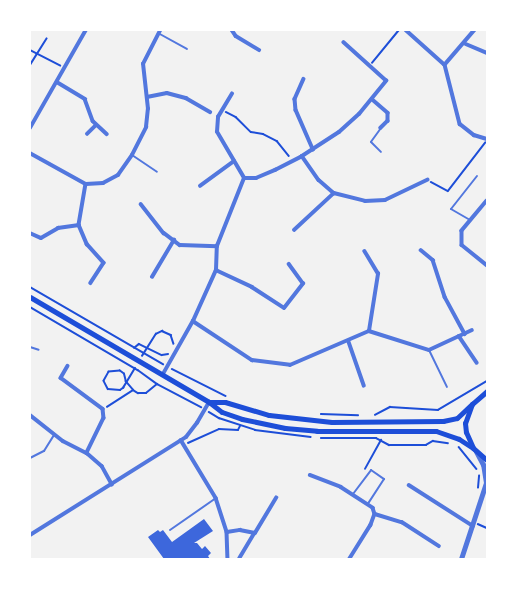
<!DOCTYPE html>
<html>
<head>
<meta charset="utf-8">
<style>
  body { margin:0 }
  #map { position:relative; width:517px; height:589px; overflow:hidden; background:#f2f2f2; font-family:"PT Sans",sans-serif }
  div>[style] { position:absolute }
  .building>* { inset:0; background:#3d67dc }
  .path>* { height:1.5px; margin:-0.75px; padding:0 0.75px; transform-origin:0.75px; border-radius:0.75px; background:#1d4ed8 }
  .service>* { height:2px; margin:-1px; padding:0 1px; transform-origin:1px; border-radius:1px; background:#5277de }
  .minor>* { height:3.5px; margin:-1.75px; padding:0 1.75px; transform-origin:1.75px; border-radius:1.75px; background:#5277de }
  .tertiary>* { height:4.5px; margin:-2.25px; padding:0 2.25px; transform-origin:2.25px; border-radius:2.25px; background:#5277de }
  .secondary>* { height:5px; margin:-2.5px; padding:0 2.5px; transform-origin:2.5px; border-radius:2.5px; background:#1d4ed8 }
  span { translate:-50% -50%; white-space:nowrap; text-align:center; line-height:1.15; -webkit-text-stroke:4px #fff; paint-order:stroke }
  .frame { position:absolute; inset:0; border:31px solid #fff; pointer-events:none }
</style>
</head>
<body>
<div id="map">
  <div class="building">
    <i style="clip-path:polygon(204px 519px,213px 531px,194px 543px,197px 543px,202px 549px,205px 546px,211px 553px,208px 556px,210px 559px,164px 559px,148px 537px,158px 530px,160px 532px,163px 530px,172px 542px)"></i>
  </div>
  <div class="path">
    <i style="left:30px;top:50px;width:34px;rotate:27deg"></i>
    <i style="left:372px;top:63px;width:43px;rotate:-50.7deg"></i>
    <i style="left:30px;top:65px;width:31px;rotate:-58deg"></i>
    <i style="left:226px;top:112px;width:11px;rotate:27deg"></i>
    <i style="left:236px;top:117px;width:21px;rotate:45deg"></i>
    <i style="left:251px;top:132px;width:12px;rotate:9deg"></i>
    <i style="left:263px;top:134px;width:16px;rotate:27deg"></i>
    <i style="left:277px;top:141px;width:19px;rotate:51deg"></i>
    <i style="left:431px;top:182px;width:19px;rotate:28deg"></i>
    <i style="left:448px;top:191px;width:61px;rotate:-52.4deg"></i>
    <i style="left:30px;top:287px;width:154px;rotate:30.1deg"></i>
    <i style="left:30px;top:307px;width:125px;rotate:30.3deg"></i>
    <i style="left:138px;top:370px;width:24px;rotate:36deg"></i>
    <i style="left:157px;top:384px;width:50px;rotate:27.6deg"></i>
    <i style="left:134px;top:348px;width:6px;rotate:-39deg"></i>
    <i style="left:139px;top:344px;width:25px;rotate:26deg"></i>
    <i style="left:162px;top:355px;width:6px;rotate:-9deg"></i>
    <i style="left:142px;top:356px;width:26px;rotate:-58deg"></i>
    <i style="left:156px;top:334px;width:7px;rotate:-27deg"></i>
    <i style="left:162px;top:331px;width:10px;rotate:24deg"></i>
    <i style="left:171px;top:335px;width:9px;rotate:72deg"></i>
    <i style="left:172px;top:369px;width:60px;rotate:26.6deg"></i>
    <i style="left:133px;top:390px;width:11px;rotate:-131deg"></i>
    <i style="left:126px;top:382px;width:8px;rotate:-104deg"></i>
    <i style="left:124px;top:374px;width:5px;rotate:-143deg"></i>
    <i style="left:120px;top:371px;width:11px;rotate:175deg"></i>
    <i style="left:109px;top:372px;width:10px;rotate:119deg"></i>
    <i style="left:104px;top:381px;width:9px;rotate:63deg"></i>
    <i style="left:108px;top:389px;width:12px;rotate:5deg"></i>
    <i style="left:120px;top:390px;width:4px;rotate:-34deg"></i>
    <i style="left:123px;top:388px;width:23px;rotate:-59deg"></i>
    <i style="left:107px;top:407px;width:31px;rotate:-33deg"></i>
    <i style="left:133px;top:390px;width:6px;rotate:31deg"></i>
    <i style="left:138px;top:393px;width:8px"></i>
    <i style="left:146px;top:393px;width:14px;rotate:-39deg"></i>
    <i style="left:209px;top:412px;width:12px;rotate:31deg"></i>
    <i style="left:219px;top:418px;width:38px;rotate:18deg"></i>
    <i style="left:255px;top:430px;width:56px;rotate:7.1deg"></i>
    <i style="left:321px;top:414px;width:37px;rotate:2deg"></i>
    <i style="left:375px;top:415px;width:17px;rotate:-28deg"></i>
    <i style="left:390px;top:407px;width:48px;rotate:3.6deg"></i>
    <i style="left:438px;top:410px;width:57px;rotate:-30.6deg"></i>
    <i style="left:321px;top:438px;width:55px"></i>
    <i style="left:376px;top:438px;width:15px;rotate:28deg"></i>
    <i style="left:389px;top:445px;width:37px"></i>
    <i style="left:426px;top:445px;width:8px;rotate:-30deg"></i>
    <i style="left:433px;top:441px;width:15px;rotate:8deg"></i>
    <i style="left:188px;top:443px;width:34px;rotate:-24deg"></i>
    <i style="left:219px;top:429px;width:19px;rotate:3deg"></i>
    <i style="left:238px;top:430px;width:4px;rotate:-63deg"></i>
    <i style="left:459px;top:447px;width:28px;rotate:51deg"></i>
    <i style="left:365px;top:469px;width:33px;rotate:-61deg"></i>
    <i style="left:478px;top:488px;width:12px;rotate:-85deg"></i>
    <i style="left:478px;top:524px;width:10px;rotate:24deg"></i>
  </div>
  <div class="service">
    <i style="left:158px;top:33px;width:33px;rotate:29deg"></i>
    <i style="left:381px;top:128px;width:17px;rotate:126deg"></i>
    <i style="left:371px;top:142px;width:14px;rotate:45deg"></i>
    <i style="left:132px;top:155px;width:30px;rotate:34deg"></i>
    <i style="left:470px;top:220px;width:22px;rotate:-150deg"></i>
    <i style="left:451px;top:209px;width:42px;rotate:-51.8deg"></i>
    <i style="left:30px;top:347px;width:9px;rotate:18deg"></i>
    <i style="left:429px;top:350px;width:41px;rotate:64.1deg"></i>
    <i style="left:30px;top:458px;width:16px;rotate:-27deg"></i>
    <i style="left:44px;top:451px;width:19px;rotate:-58deg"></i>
    <i style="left:353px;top:494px;width:30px;rotate:-53deg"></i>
    <i style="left:371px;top:470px;width:16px;rotate:35deg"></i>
    <i style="left:384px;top:479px;width:30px;rotate:123deg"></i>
    <i style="left:170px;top:530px;width:56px;rotate:-34.8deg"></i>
  </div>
  <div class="minor">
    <i style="left:232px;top:30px;width:7px;rotate:56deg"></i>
    <i style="left:236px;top:36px;width:27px;rotate:31deg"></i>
    <i style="left:406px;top:30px;width:52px;rotate:41.9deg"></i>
    <i style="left:475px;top:30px;width:46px;rotate:130.6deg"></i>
    <i style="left:445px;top:65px;width:61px;rotate:75.7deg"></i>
    <i style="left:460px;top:124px;width:18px;rotate:38deg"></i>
    <i style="left:474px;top:135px;width:14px;rotate:17deg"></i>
    <i style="left:466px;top:44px;width:23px;rotate:23deg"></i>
    <i style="left:304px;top:79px;width:22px;rotate:114deg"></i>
    <i style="left:295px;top:99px;width:11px;rotate:85deg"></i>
    <i style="left:296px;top:110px;width:43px;rotate:66.4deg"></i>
    <i style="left:57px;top:82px;width:33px;rotate:31deg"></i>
    <i style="left:85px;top:99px;width:23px;rotate:70deg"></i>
    <i style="left:93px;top:121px;width:19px;rotate:43deg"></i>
    <i style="left:147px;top:97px;width:20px;rotate:-11deg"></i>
    <i style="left:167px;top:93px;width:20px;rotate:15deg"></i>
    <i style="left:186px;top:98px;width:28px;rotate:30deg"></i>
    <i style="left:372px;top:99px;width:21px;rotate:41deg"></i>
    <i style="left:388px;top:113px;width:8px;rotate:90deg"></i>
    <i style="left:388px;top:121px;width:10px;rotate:135deg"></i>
    <i style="left:30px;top:128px;width:113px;rotate:-60.3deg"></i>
    <i style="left:87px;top:134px;width:11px;rotate:-45deg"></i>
    <i style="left:30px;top:153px;width:64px;rotate:29deg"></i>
    <i style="left:86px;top:184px;width:17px;rotate:-3deg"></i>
    <i style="left:103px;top:183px;width:17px;rotate:-28deg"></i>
    <i style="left:118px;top:175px;width:24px;rotate:-55deg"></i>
    <i style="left:132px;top:155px;width:31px;rotate:-63deg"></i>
    <i style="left:146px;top:127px;width:18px;rotate:-84deg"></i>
    <i style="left:148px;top:109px;width:45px;rotate:-96.3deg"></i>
    <i style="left:143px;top:64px;width:38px;rotate:-63deg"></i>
    <i style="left:302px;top:156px;width:29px;rotate:55deg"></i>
    <i style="left:319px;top:180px;width:20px;rotate:41deg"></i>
    <i style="left:334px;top:193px;width:32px;rotate:14deg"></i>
    <i style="left:365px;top:201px;width:20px;rotate:-3deg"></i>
    <i style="left:385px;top:200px;width:47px;rotate:-25.5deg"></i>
    <i style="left:244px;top:178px;width:12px"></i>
    <i style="left:256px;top:178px;width:21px;rotate:-23deg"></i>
    <i style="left:275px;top:170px;width:30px;rotate:-27deg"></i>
    <i style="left:302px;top:156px;width:44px;rotate:-33deg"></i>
    <i style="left:339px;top:132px;width:27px;rotate:-42deg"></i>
    <i style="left:359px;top:114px;width:43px;rotate:-50.7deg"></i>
    <i style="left:386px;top:81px;width:57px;rotate:-137.9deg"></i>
    <i style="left:86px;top:184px;width:42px;rotate:99.7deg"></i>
    <i style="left:79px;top:225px;width:21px;rotate:67deg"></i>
    <i style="left:87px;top:244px;width:25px;rotate:48deg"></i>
    <i style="left:104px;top:263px;width:24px;rotate:123deg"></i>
    <i style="left:200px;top:186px;width:42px;rotate:-36.3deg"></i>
    <i style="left:487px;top:201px;width:39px;rotate:130deg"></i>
    <i style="left:462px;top:231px;width:14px;rotate:90deg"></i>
    <i style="left:462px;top:245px;width:32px;rotate:39deg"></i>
    <i style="left:141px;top:204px;width:37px;rotate:52deg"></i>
    <i style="left:164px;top:233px;width:20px;rotate:37deg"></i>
    <i style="left:180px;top:245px;width:37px;rotate:2deg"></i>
    <i style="left:294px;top:230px;width:54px;rotate:-42.8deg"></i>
    <i style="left:30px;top:233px;width:12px;rotate:24deg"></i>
    <i style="left:41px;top:238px;width:20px;rotate:-30deg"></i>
    <i style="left:58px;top:228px;width:21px;rotate:-8deg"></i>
    <i style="left:421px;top:250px;width:16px;rotate:40deg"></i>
    <i style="left:433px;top:260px;width:39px;rotate:72deg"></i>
    <i style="left:445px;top:297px;width:42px;rotate:61.6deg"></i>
    <i style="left:216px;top:270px;width:40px;rotate:25deg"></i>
    <i style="left:252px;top:287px;width:38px;rotate:33deg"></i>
    <i style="left:284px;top:308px;width:31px;rotate:-52deg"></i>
    <i style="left:303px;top:284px;width:24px;rotate:-126deg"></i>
    <i style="left:152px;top:277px;width:43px;rotate:-59.3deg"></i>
    <i style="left:193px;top:321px;width:71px;rotate:33.5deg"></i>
    <i style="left:252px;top:360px;width:38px;rotate:7deg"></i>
    <i style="left:290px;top:365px;width:86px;rotate:-23.3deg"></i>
    <i style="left:369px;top:331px;width:58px;rotate:-81deg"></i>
    <i style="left:378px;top:274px;width:26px;rotate:-121deg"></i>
    <i style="left:369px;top:331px;width:63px;rotate:17.6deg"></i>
    <i style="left:429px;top:350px;width:47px;rotate:-24.9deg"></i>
    <i style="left:459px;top:336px;width:32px;rotate:56deg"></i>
    <i style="left:349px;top:342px;width:46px;rotate:70.8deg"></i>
    <i style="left:68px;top:366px;width:14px;rotate:120deg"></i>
    <i style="left:61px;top:378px;width:52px;rotate:36.4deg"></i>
    <i style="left:103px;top:409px;width:9px;rotate:84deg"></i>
    <i style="left:104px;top:418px;width:39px;rotate:116deg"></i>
    <i style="left:163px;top:374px;width:61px;rotate:-60.5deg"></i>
    <i style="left:193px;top:321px;width:56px;rotate:-65.7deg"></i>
    <i style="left:216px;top:270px;width:24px;rotate:-88deg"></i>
    <i style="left:217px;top:246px;width:73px;rotate:-68.3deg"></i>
    <i style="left:244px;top:178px;width:53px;rotate:-120.4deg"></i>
    <i style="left:217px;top:132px;width:15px;rotate:-86deg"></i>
    <i style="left:218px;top:117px;width:27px;rotate:-59deg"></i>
    <i style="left:30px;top:415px;width:42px;rotate:38.2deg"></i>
    <i style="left:63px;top:441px;width:27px;rotate:27deg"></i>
    <i style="left:87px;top:453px;width:20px;rotate:41deg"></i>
    <i style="left:102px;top:466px;width:21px;rotate:61deg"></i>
    <i style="left:181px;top:440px;width:68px;rotate:58.9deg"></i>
    <i style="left:216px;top:498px;width:36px;rotate:72deg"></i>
    <i style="left:227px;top:532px;width:27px;rotate:88deg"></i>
    <i style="left:310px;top:475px;width:33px;rotate:21deg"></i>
    <i style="left:341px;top:487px;width:38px;rotate:33deg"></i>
    <i style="left:373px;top:508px;width:6px;rotate:72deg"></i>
    <i style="left:375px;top:514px;width:12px;rotate:110deg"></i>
    <i style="left:371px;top:525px;width:40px;rotate:122deg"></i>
    <i style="left:409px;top:485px;width:76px;rotate:32.6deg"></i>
    <i style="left:375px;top:514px;width:28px;rotate:17deg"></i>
    <i style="left:402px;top:522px;width:44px;rotate:33deg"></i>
    <i style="left:227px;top:532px;width:13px;rotate:-9deg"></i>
    <i style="left:240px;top:530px;width:15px;rotate:11deg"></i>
    <i style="left:255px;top:533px;width:29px;rotate:121deg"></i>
    <i style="left:255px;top:533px;width:41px;rotate:-59deg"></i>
    <i style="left:30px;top:535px;width:184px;rotate:-32.1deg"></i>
    <i style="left:186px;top:437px;width:18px;rotate:-52deg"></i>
    <i style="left:197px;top:423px;width:24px;rotate:-60deg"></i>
  </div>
  <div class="tertiary">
    <i style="left:461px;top:559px;width:80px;rotate:-71.8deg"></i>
    <i style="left:486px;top:483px;width:18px;rotate:-99deg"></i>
    <i style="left:483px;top:465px;width:15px;rotate:-118deg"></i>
  </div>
  <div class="secondary">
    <i style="left:30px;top:297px;width:208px;rotate:30.4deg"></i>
    <i style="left:209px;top:402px;width:16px;rotate:38deg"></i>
    <i style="left:222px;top:412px;width:21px;rotate:19deg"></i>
    <i style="left:242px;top:419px;width:44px;rotate:11.8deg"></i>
    <i style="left:285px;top:428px;width:32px;rotate:5deg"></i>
    <i style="left:317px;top:431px;width:119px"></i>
    <i style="left:436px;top:431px;width:24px;rotate:19deg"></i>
    <i style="left:459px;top:439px;width:17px;rotate:33deg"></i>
    <i style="left:487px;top:391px;width:20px;rotate:139deg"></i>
    <i style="left:472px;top:404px;width:20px;rotate:110deg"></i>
    <i style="left:465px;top:423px;width:9px;rotate:84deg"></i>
    <i style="left:466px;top:432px;width:17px;rotate:66deg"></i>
    <i style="left:473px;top:448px;width:18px;rotate:41deg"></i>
    <i style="left:209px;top:402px;width:16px"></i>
    <i style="left:225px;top:402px;width:46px;rotate:16.5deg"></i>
    <i style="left:269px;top:415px;width:63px;rotate:6.3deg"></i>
    <i style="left:332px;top:422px;width:111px;rotate:-0.5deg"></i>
    <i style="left:443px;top:421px;width:14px;rotate:-12deg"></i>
    <i style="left:457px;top:418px;width:21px;rotate:-43deg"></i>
  </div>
  <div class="frame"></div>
</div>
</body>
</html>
